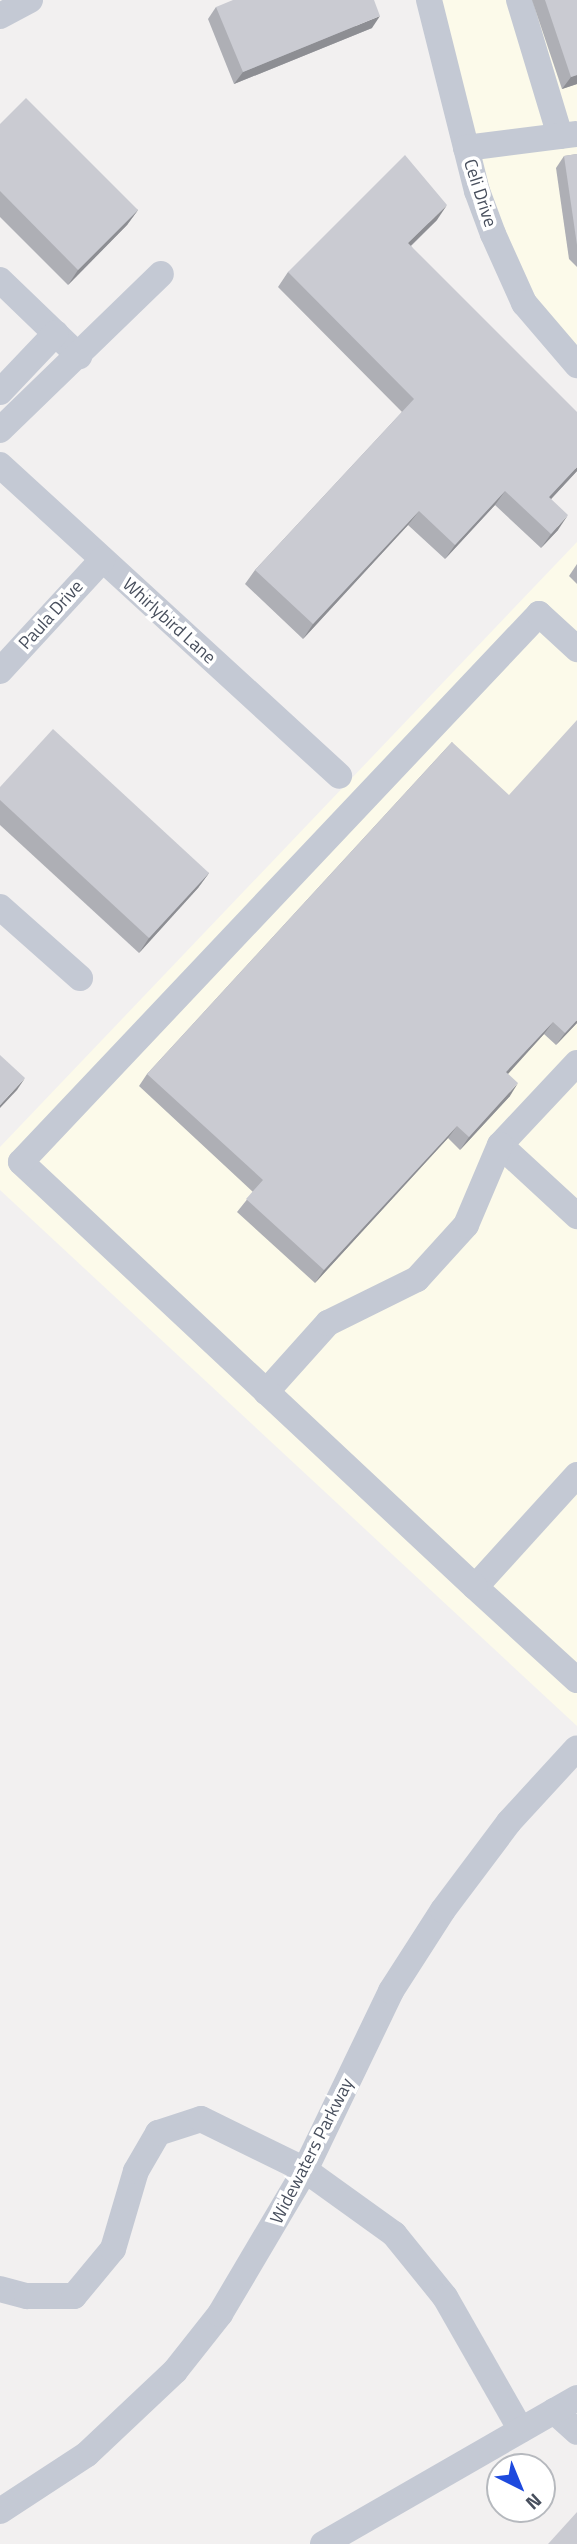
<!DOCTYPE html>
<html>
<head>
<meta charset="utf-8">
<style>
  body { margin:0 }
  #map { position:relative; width:577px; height:2544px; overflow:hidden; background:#f2f0f0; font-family:"Titillium Web",sans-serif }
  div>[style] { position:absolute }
  .commercial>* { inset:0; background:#fcfaea }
  .minor>* { height:26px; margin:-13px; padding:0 13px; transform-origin:13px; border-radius:13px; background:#c4c9d4 }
  .wall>* { inset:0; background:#aeafb5 }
  .shaded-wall>* { inset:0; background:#8d8e93 }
  .building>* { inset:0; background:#cacbd2 }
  span { translate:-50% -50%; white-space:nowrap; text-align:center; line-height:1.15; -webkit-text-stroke:7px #fff; paint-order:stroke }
  .street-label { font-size:18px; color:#484f5d }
  .north { position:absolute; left:486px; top:2453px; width:70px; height:70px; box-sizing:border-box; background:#fff; border:2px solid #b6b9be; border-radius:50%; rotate:137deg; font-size:19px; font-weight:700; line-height:28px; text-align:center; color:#484f5d }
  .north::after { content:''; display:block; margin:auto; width:24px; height:32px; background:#1e4ade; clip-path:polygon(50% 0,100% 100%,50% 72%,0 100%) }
</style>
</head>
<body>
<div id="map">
  <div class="commercial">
    <i style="clip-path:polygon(439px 0,577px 0,577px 353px,536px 298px,482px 181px)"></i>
    <i style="clip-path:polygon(577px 542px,577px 1726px,0 1190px,0 1147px)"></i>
  </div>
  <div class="minor">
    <i style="left:429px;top:0;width:197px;rotate:75.9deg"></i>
    <i style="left:477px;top:191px;width:46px;rotate:69.6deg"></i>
    <i style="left:493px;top:234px;width:76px;rotate:65.8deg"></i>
    <i style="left:524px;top:303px;width:82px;rotate:49.5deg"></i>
    <i style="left:519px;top:0;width:142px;rotate:73.2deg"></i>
    <i style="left:0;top:16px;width:34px;rotate:-28deg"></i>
    <i style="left:466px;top:148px;width:110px;rotate:-7.3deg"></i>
    <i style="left:0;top:280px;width:110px;rotate:43.9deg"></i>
    <i style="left:0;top:392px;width:81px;rotate:-46.5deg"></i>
    <i style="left:0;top:430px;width:224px;rotate:-44.1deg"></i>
    <i style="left:0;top:465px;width:460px;rotate:42.5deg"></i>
    <i style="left:0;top:671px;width:151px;rotate:-47.4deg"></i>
    <i style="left:0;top:907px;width:107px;rotate:41.6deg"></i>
    <i style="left:577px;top:1063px;width:112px;rotate:133.2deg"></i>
    <i style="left:500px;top:1145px;width:105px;rotate:42.7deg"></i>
    <i style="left:266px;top:1392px;width:93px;rotate:-48.1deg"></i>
    <i style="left:328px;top:1323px;width:99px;rotate:-26.3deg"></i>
    <i style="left:417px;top:1279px;width:73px;rotate:-47.8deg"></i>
    <i style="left:466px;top:1225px;width:87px;rotate:-67deg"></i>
    <i style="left:577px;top:1475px;width:151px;rotate:132.3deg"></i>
    <i style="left:475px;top:1587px;width:138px;rotate:42.4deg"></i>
    <i style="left:475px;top:1587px;width:622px;rotate:-136.89deg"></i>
    <i style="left:21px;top:1162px;width:754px;rotate:-46.61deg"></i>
    <i style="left:539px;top:614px;width:52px;rotate:42.6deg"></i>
    <i style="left:0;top:2289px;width:28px;rotate:15deg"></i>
    <i style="left:27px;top:2296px;width:47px"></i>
    <i style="left:74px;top:2296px;width:61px;rotate:-50.3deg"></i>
    <i style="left:113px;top:2249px;width:81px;rotate:-73.6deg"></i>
    <i style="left:136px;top:2171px;width:44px;rotate:-59.9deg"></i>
    <i style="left:158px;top:2133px;width:45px;rotate:-18deg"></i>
    <i style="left:201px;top:2119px;width:116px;rotate:26.1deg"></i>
    <i style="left:305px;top:2170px;width:110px;rotate:35.7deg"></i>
    <i style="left:394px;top:2234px;width:81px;rotate:51deg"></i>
    <i style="left:445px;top:2297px;width:153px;rotate:60.3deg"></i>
    <i style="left:554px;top:2411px;width:31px;rotate:42deg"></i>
    <i style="left:0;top:2511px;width:104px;rotate:-33.2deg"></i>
    <i style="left:87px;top:2454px;width:121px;rotate:-43.3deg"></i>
    <i style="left:175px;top:2371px;width:73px;rotate:-51.7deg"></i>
    <i style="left:220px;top:2314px;width:167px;rotate:-59.4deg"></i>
    <i style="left:305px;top:2170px;width:199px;rotate:-64.3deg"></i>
    <i style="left:391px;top:1991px;width:96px;rotate:-57.3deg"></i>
    <i style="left:443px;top:1910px;width:110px;rotate:-53.1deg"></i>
    <i style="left:509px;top:1822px;width:100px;rotate:-47.4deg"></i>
    <i style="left:323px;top:2544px;width:293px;rotate:-29.9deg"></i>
  </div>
  <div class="wall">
    <i style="clip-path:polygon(532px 0,577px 0,577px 84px,562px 89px)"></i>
    <i style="clip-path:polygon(216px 7px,372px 28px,234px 84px,208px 19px)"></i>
    <i style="clip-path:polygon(0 124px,138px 210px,127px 225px,68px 285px,0 217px)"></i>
    <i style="clip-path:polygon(577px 154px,577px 267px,569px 259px,556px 168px,564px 156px)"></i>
    <i style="clip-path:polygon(437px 220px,411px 246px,577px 471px,551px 499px,558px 530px,541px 548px,495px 505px,445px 559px,408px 525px,303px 639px,245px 584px,255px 570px,402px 412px,278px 287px,288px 272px)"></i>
    <i style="clip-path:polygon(577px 564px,577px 584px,569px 576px)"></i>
    <i style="clip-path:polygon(452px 742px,577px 1023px,556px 1045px,544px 1034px,508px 1073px,510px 1096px,460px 1150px,448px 1138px,315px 1283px,237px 1212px,253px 1192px,139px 1086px,147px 1074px)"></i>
    <i style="clip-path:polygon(0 787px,209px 873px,198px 888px,139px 953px,0 825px)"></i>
  </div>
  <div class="shaded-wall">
    <i style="clip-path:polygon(380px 16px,372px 28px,234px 84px,243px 72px)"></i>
    <i style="clip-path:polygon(577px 75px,577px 84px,562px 89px,571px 77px)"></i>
    <i style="clip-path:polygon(447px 205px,437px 220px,398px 258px,408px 243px)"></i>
    <i style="clip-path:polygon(138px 210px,127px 225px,68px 285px,78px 270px)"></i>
    <i style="clip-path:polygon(577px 467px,577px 471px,539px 512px,549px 497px)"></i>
    <i style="clip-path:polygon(505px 491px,495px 505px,445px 559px,455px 545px)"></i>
    <i style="clip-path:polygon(419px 511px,408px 525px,303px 639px,313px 624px)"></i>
    <i style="clip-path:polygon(568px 515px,558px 530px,541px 548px,551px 534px)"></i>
    <i style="clip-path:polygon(209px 873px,198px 888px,139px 953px,149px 938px)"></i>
    <i style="clip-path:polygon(577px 1020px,577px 1023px,556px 1045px,565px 1033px)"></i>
    <i style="clip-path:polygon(553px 1022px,544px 1034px,498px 1085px,506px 1072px)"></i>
    <i style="clip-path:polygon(25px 1078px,17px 1090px,0 1108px,0 1105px)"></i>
    <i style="clip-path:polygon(518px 1083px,510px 1096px,460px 1150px,469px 1137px)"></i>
    <i style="clip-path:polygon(457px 1126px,448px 1138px,315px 1283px,324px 1270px)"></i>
  </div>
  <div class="building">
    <i style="clip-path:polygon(233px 0,374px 0,380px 16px,243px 72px,216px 7px)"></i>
    <i style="clip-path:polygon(545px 0,577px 0,577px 75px,571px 77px)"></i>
    <i style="clip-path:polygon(26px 98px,138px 210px,78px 270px,0 191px,0 124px)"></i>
    <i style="clip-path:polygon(577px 154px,577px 245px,564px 156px)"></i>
    <i style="clip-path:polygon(405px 155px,447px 205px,408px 243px,577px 412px,577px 467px,549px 497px,568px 515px,551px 534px,505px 491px,455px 545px,419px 511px,313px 624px,255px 570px,414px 399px,288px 272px)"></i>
    <i style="clip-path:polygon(577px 720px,577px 1020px,565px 1033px,553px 1022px,506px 1072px,518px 1083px,469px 1137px,457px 1126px,324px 1270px,246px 1199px,263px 1180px,147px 1074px,452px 742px,509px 795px)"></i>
    <i style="clip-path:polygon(53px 729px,209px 873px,149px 938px,0 800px,0 787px)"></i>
    <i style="clip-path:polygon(0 1055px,25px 1078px,0 1105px)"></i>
    <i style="clip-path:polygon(577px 2512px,577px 2544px,548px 2544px)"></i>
  </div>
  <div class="street-label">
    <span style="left:480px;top:193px;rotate:72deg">Celi Drive</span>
    <span style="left:51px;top:615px;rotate:-48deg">Paula Drive</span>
    <span style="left:169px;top:621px;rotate:42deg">Whirlybird Lane</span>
    <span style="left:312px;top:2151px;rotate:-63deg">Widewaters Parkway</span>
  </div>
  <div class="north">N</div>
</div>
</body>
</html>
